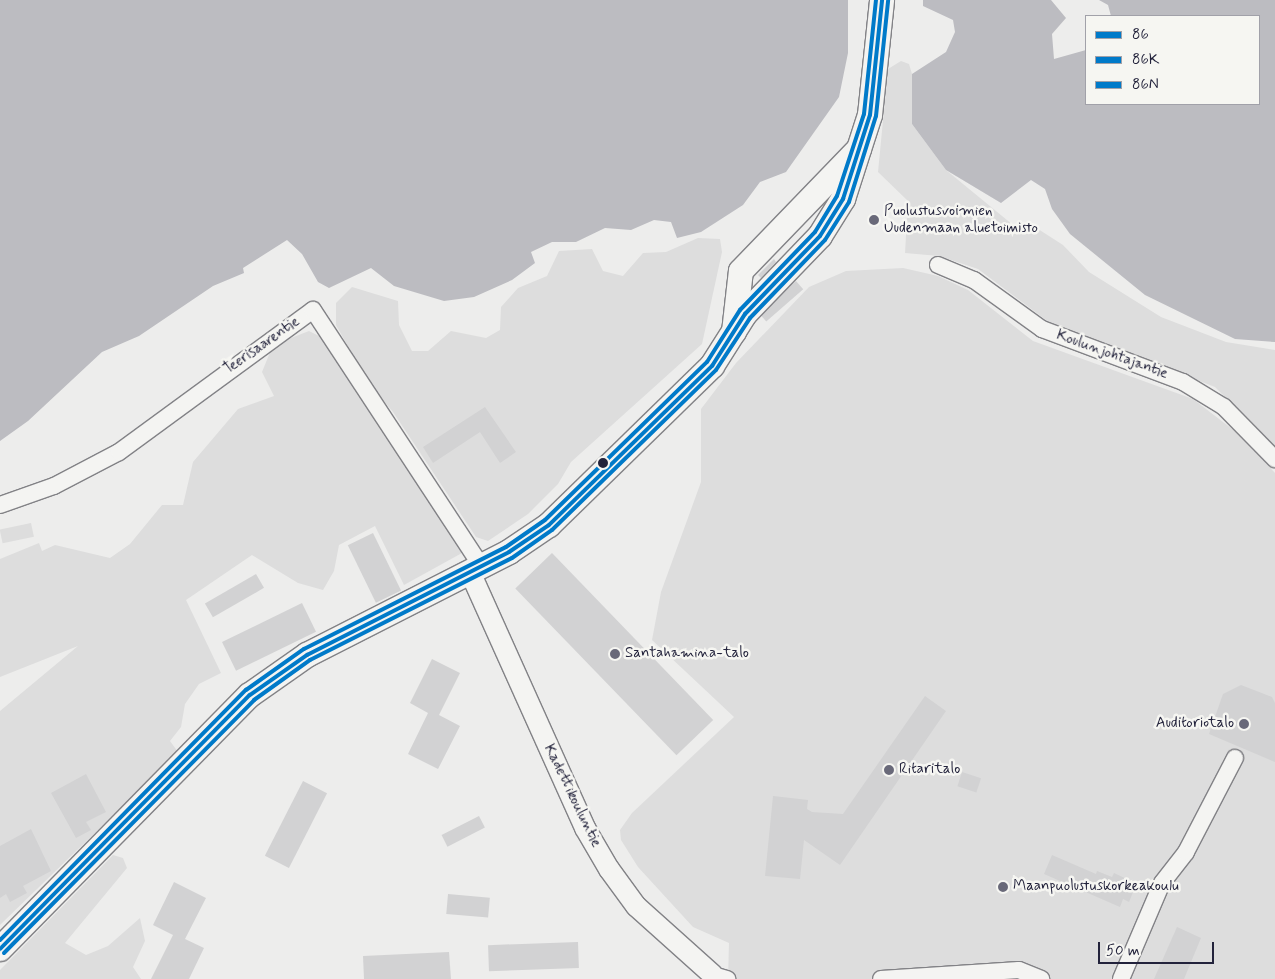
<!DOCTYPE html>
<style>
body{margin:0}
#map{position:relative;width:1275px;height:979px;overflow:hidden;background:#ededec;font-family:Mynerve,sans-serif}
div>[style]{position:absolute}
.built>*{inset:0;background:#ddd;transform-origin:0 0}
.water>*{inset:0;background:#bcbcc1}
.building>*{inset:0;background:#d2d2d3;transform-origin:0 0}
.roads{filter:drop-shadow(1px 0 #828286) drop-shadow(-1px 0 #828286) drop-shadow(0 1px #828286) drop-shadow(0 -1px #828286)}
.minor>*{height:16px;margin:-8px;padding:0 8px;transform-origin:8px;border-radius:8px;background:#f4f4f2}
.tertiary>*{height:20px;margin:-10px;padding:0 10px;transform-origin:10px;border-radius:10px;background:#f4f4f2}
.secondary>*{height:24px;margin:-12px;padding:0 12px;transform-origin:12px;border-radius:12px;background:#f4f4f2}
.bus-1>*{height:4px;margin:-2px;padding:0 2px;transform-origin:2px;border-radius:2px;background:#007ac9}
.bus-2>*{height:4px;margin:-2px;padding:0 2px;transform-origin:2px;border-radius:2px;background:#007ac9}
.bus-3>*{height:4px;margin:-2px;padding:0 2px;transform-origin:2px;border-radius:2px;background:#007ac9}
.dots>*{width:14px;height:14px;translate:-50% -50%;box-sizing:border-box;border:2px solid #f6f6f2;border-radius:50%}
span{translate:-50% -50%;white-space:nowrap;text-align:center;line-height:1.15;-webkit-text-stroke:5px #f6f6f2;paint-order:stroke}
.poi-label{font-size:15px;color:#22223b}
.left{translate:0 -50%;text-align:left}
.right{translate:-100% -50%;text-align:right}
.street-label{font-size:15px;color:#22223b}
.legend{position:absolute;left:1085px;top:15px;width:175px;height:90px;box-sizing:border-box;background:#f6f6f2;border:1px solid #a1a1a9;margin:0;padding:6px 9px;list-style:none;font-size:15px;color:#22223b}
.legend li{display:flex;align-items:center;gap:10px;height:25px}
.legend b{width:25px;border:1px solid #a1a1a9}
.scale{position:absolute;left:1098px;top:942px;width:116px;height:22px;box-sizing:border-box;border:2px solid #22223b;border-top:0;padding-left:6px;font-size:15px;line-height:18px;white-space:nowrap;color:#22223b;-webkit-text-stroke:4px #f6f6f2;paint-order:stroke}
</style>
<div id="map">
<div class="built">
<i style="clip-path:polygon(901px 61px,909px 64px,912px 74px,912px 124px,946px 170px,1013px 225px,1035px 227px,1063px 245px,1089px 272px,1161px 317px,1226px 342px,1275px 350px,1275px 447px,1215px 387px,1050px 323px,978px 269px,939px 256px,905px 253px,908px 201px,878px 172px,888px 69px)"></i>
<i style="clip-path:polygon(698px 238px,720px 239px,722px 252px,702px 344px,571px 462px,558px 484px,528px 514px,488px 541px,476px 537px,393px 412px,369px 384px,336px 325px,336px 303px,352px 287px,398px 301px,399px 325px,412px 351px,428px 351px,451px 331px,486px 338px,500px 330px,501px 307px,518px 288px,547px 276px,559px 251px,592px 249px,603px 271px,623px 276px,643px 253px,666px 252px)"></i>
<i style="clip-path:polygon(903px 268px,938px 276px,968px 290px,1033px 341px,1193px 399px,1236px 432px,1275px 473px,1275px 979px,728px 979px,729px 943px,693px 927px,638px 867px,621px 840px,620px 830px,632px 813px,734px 717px,652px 640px,661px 592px,701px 482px,701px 409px,736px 363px,809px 287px,846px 271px)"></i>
<i style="clip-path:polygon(309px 331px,323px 338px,462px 553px,404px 585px,375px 526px,339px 545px,334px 571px,323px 590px,298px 583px,252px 555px,186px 600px,221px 673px,199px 684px,185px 704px,181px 727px,170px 741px,178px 752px,0 925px,0 711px,78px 646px,0 677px,0 559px,39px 543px,42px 551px,55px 545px,110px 558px,130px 544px,162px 505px,183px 505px,193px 462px,238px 409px,274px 396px,262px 372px,273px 345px)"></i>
<i style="left:31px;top:523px;width:14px;height:32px;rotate:78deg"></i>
<i style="clip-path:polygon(113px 855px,123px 858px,127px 868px,65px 943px,86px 955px,108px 946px,140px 918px,145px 941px,133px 967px,141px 979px,0 979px,0 970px)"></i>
</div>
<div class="water">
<i style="clip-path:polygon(0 0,848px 0,848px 53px,839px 97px,786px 172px,760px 182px,743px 205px,701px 232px,677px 238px,671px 222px,654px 220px,631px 230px,605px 228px,576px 242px,552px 242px,531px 252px,535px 263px,512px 280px,474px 297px,444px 301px,394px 286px,371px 268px,329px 288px,318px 282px,302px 254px,287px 240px,243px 268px,244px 273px,213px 286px,139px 336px,102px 352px,28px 421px,0 441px)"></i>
<i style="clip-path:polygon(923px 0,1051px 0,1066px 18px,1052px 34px,1054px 59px,1086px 50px,1086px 104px,1259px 104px,1259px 16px,1111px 16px,1108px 5px,1099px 0,1275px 0,1275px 342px,1235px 339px,1145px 295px,1070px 234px,1052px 209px,1045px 189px,1031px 180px,1001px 203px,946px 170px,912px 124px,912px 74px,946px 52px,955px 32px,953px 20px,923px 6px)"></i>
</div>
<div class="building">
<i style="clip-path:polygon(774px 259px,776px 262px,761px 278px,758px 275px)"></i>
<i style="left:796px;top:281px;width:11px;height:49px;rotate:49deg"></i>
<i style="clip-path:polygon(485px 407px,516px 452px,500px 463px,480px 432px,433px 463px,423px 447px)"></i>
<i style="left:373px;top:533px;width:64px;height:28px;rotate:64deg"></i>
<i style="left:552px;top:553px;width:232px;height:51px;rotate:46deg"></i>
<i style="left:256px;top:574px;width:16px;height:59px;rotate:60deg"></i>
<i style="left:302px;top:603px;width:32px;height:89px;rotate:64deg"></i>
<i style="clip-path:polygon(432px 659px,460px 673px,439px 715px,460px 726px,438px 769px,408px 754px,428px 713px,410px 703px)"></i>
<i style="clip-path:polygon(1241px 685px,1272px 697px,1275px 703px,1275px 762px,1209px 734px,1223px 694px)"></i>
<i style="clip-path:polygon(925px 696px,946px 711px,840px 865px,804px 840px,800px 879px,765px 876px,773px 796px,808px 800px,807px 809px,812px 812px,843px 814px)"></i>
<i style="left:962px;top:772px;width:20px;height:15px;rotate:18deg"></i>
<i style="clip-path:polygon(86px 774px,106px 812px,86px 822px,91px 830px,76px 838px,51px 793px)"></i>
<i style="left:303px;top:781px;width:27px;height:84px;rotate:27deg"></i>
<i style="left:479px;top:816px;width:13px;height:42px;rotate:63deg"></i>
<i style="clip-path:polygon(31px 829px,51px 871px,23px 886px,27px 893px,10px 902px,6px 894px,0 898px,0 846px)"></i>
<i style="clip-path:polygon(1052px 855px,1096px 874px,1097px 871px,1112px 877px,1114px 873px,1131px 881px,1129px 885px,1135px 887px,1129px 902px,1123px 899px,1120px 907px,1044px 874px)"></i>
<i style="clip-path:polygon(174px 882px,206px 898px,185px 939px,204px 948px,189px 979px,151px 979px,173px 935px,153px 925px)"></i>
<i style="left:448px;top:894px;width:42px;height:20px;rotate:5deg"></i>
<i style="clip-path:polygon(1177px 927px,1201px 938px,1184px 979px,1154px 979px)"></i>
<i style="left:578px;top:942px;width:26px;height:90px;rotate:88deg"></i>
<i style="clip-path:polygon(449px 952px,451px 979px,364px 979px,363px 956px)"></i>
</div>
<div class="roads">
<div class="minor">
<i style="left:938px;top:265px;width:39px;rotate:23deg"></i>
<i style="left:974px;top:280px;width:84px;rotate:35.8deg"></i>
<i style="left:1042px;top:329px;width:151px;rotate:20.6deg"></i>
<i style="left:1183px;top:382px;width:48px;rotate:31.4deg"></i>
<i style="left:1224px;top:407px;width:73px;rotate:45.6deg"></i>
<i style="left:0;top:505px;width:57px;rotate:-19.4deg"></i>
<i style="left:54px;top:486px;width:73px;rotate:-27.6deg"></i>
<i style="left:119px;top:452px;width:240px;rotate:-36.2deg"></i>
<i style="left:313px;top:310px;width:306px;rotate:56.7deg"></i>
<i style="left:713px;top:975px;width:15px;rotate:16deg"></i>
<i style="left:881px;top:979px;width:138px;rotate:-3.7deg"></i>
<i style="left:1019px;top:970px;width:24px;rotate:22deg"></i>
<i style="left:1121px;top:979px;width:104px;rotate:-66.9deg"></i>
<i style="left:1162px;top:883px;width:39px;rotate:-52deg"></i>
<i style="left:1186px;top:852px;width:106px;rotate:-62.5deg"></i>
</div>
<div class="tertiary">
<i style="left:470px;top:572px;width:281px;rotate:65.8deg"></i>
<i style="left:585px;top:828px;width:48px;rotate:59.7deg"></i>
<i style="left:609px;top:869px;width:46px;rotate:53.9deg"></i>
<i style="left:636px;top:906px;width:103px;rotate:41.9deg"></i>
</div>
<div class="secondary">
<i style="left:734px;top:332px;width:61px;rotate:-83.5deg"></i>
<i style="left:741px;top:271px;width:170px;rotate:-46deg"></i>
<i style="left:0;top:949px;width:356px;rotate:-45.5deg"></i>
<i style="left:250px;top:695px;width:70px;rotate:-35.1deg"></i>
<i style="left:307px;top:655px;width:227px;rotate:-27deg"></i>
<i style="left:509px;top:552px;width:48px;rotate:-34deg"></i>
<i style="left:549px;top:525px;width:228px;rotate:-44.3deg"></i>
<i style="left:712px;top:366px;width:62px;rotate:-57.6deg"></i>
<i style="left:745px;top:314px;width:108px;rotate:-46.1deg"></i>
<i style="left:820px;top:236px;width:44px;rotate:-58.1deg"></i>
<i style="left:843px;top:199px;width:88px;rotate:-72.2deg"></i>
<i style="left:870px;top:115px;width:116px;rotate:-84deg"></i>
</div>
</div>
<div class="bus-1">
<i style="left:0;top:949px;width:356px;rotate:-45.5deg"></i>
<i style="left:250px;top:695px;width:70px;rotate:-35.1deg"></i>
<i style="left:307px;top:655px;width:227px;rotate:-27deg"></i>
<i style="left:509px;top:552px;width:48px;rotate:-34deg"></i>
<i style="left:549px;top:525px;width:228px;rotate:-44.3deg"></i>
<i style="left:712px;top:366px;width:62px;rotate:-57.6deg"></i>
<i style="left:745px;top:314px;width:108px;rotate:-46.1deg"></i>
<i style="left:820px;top:236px;width:44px;rotate:-58.1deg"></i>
<i style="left:843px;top:199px;width:88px;rotate:-72.2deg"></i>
<i style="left:870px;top:115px;width:116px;rotate:-84deg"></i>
</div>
<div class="bus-2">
<i style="left:4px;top:953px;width:356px;rotate:-45.3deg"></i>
<i style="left:254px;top:700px;width:69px;rotate:-35.5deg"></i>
<i style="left:310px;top:660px;width:226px;rotate:-26.8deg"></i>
<i style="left:512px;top:558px;width:49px;rotate:-35deg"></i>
<i style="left:552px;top:530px;width:229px;rotate:-44.3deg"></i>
<i style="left:716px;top:370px;width:62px;rotate:-56.8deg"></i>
<i style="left:750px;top:318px;width:108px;rotate:-46.1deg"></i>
<i style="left:825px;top:240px;width:45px;rotate:-57.7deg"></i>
<i style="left:849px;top:202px;width:90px;rotate:-72.6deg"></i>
<i style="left:876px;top:116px;width:116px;rotate:-84deg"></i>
</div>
<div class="bus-3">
<i style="left:0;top:940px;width:351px;rotate:-45.5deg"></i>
<i style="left:246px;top:690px;width:71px;rotate:-35.3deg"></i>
<i style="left:304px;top:649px;width:226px;rotate:-26.8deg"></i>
<i style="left:506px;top:547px;width:47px;rotate:-34.7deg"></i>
<i style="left:545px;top:520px;width:226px;rotate:-44.3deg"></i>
<i style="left:707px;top:362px;width:62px;rotate:-57.6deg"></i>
<i style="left:740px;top:310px;width:108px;rotate:-46.1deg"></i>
<i style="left:815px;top:232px;width:42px;rotate:-58.6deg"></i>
<i style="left:837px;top:196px;width:86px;rotate:-71.8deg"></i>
<i style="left:864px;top:114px;width:115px;rotate:-84deg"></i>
</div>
<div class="dots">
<i style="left:874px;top:220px;background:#696979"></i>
<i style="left:603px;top:463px;background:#22223b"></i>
<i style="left:615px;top:654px;background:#696979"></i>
<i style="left:1244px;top:724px;background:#696979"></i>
<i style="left:889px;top:770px;background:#696979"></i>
<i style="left:1003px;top:887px;background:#696979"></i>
</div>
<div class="poi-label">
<span class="left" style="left:884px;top:220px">Puolustusvoimien<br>Uudenmaan aluetoimisto</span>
<span class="left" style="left:625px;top:654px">Santahamina-talo</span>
<span class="right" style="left:1234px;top:724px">Auditoriotalo</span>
<span class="left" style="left:899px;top:770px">Ritaritalo</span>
<span class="left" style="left:1013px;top:887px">Maanpuolustuskorkeakoulu</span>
</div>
<div class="street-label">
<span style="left:262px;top:346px;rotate:-35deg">Teerisaarentie</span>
<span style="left:1112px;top:355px;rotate:20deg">Koulunjohtajantie</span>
<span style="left:572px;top:796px;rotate:64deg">Kadettikouluntie</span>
</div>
<ul class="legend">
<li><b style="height:6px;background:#007ac9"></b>86</li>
<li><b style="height:6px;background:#007ac9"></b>86K</li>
<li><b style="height:6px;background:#007ac9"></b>86N</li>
</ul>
<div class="scale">50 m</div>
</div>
